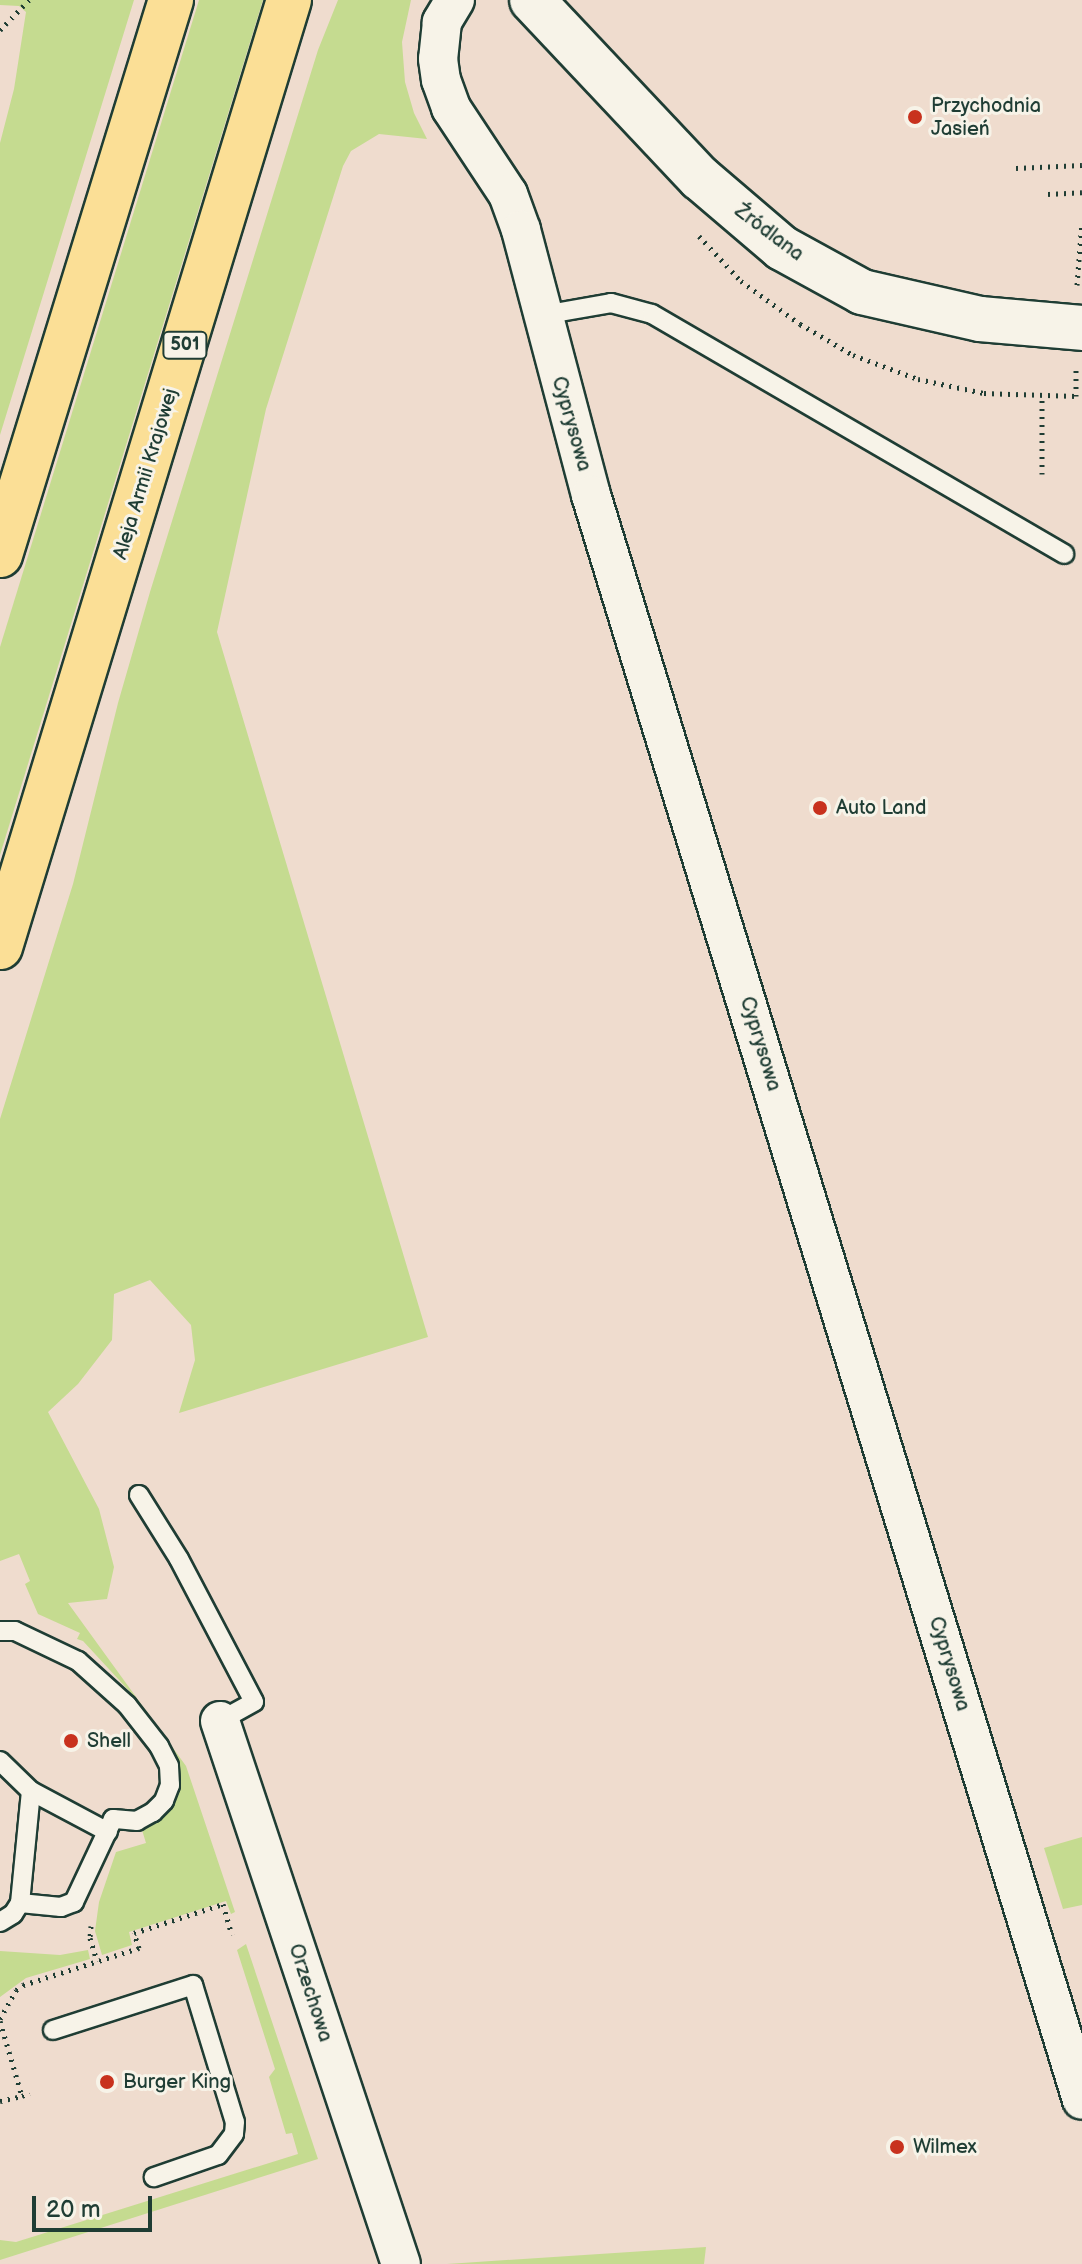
<!DOCTYPE html>
<meta charset="utf-8">
<style>
body{margin:0}
#map{position:relative;width:1082px;height:2264px;overflow:hidden;background:#efdcce;font-family:"Balsamiq Sans",sans-serif}
div>[style]{position:absolute}
.green>*{inset:0;background:#c5db90}
.path>*{height:5px;margin-top:-2.5px;transform-origin:0;background:repeating-linear-gradient(90deg,#1f3d34 0 2px,transparent 0 8px)}
.roads{filter:drop-shadow(2px 0 #1f3d34) drop-shadow(-2px 0 #1f3d34) drop-shadow(0 2px #1f3d34) drop-shadow(0 -2px #1f3d34)}
.service>*{height:18px;margin:-9px;padding:0 9px;transform-origin:9px;border-radius:9px;background:#f7f3e8}
.minor>*{height:38px;margin:-19px;padding:0 19px;transform-origin:19px;border-radius:19px;background:#f7f3e8}
.tertiary>*{height:44px;margin:-22px;padding:0 22px;transform-origin:22px;border-radius:22px;background:#f7f3e8}
.primary>*{height:44px;margin:-22px;padding:0 22px;transform-origin:22px;border-radius:22px;background:#fbdf96}
.dots>*{width:22px;height:22px;translate:-50% -50%;box-sizing:border-box;border:4px solid #f7f3e8;border-radius:50%}
span{translate:-50% -50%;white-space:nowrap;text-align:center;line-height:1.15;-webkit-text-stroke:6px #f7f3e8;paint-order:stroke}
.shield-label span{padding:2px 6px;background:#f7f3e8;border:2px solid;border-radius:6px;-webkit-text-stroke-width:0}
.shield-label{font-size:18px;color:#1f3d34;font-weight:700}
.poi-label{font-size:20px;color:#1f3d34}
.left{translate:0 -50%;text-align:left}
.street-label{font-size:20px;color:#1f3d34}
.scale{position:absolute;left:32px;top:2196px;width:120px;height:36px;box-sizing:border-box;border:4px solid #1f3d34;border-top:0;padding-left:10px;font-size:24px;line-height:28px;white-space:nowrap;color:#1f3d34;-webkit-text-stroke:6px #f7f3e8;paint-order:stroke}
</style>
<div id="map">
<div class="green">
<i style="clip-path:polygon(0 0,134px 0,0 435px,0 143px,14px 89px,26px 12px,19px 6px,0 5px)"></i>
<i style="clip-path:polygon(199px 0,263px 0,0 855px,0 647px)"></i>
<i style="clip-path:polygon(338px 0,411px 0,402px 42px,405px 82px,414px 113px,427px 139px,379px 134px,351px 151px,343px 166px,266px 409px,217px 632px,428px 1337px,179px 1413px,195px 1360px,191px 1325px,150px 1280px,114px 1294px,112px 1340px,78px 1384px,48px 1412px,99px 1509px,114px 1567px,107px 1599px,68px 1603px,186px 1766px,235px 1912px,231px 1914px,226px 1901px,129px 1932px,132px 1945px,102px 1955px,95px 1931px,99px 1902px,116px 1852px,146px 1843px,142px 1830px,161px 1818px,172px 1806px,181px 1780px,169px 1747px,132px 1694px,83px 1641px,77px 1639px,80px 1633px,38px 1614px,25px 1584px,30px 1581px,19px 1554px,0 1561px,0 1119px,73px 884px,118px 703px,150px 592px,318px 50px)"></i>
<i style="clip-path:polygon(1082px 1837px,1082px 1905px,1063px 1909px,1044px 1848px)"></i>
<i style="clip-path:polygon(246px 1944px,318px 2159px,0 2260px,0 2240px,16px 2242px,298px 2154px,292px 2133px,286px 2134px,269px 2077px,275px 2069px,237px 1950px)"></i>
<i style="clip-path:polygon(88px 1950px,90px 1959px,26px 1978px,0 1997px,0 1951px,60px 1955px)"></i>
<i style="clip-path:polygon(706px 2247px,704px 2264px,447px 2264px)"></i>
</div>
<div class="path">
<i style="left:0;top:30px;width:42px;rotate:-46deg"></i>
<i style="left:1016px;top:168px;width:66px;rotate:-2.6deg"></i>
<i style="left:1048px;top:194px;width:34px;rotate:-3deg"></i>
<i style="left:699px;top:236px;width:62px;rotate:47deg"></i>
<i style="left:741px;top:281px;width:73px;rotate:36.1deg"></i>
<i style="left:800px;top:324px;width:61px;rotate:30.3deg"></i>
<i style="left:853px;top:355px;width:69px;rotate:20.3deg"></i>
<i style="left:918px;top:379px;width:67px;rotate:12deg"></i>
<i style="left:984px;top:393px;width:92px;rotate:1.9deg"></i>
<i style="left:1076px;top:396px;width:29px;rotate:-90deg"></i>
<i style="left:1077px;top:285px;width:63px;rotate:-85.5deg"></i>
<i style="left:1042px;top:474px;width:77px;rotate:-90deg"></i>
<i style="left:91px;top:1926px;width:12px;rotate:95deg"></i>
<i style="left:90px;top:1938px;width:24px;rotate:73deg"></i>
<i style="left:0;top:2019px;width:33px;rotate:-61deg"></i>
<i style="left:16px;top:1990px;width:9px;rotate:-36deg"></i>
<i style="left:23px;top:1985px;width:122px;rotate:-17.7deg"></i>
<i style="left:139px;top:1948px;width:16px;rotate:-108deg"></i>
<i style="left:134px;top:1933px;width:94px;rotate:-18deg"></i>
<i style="left:223px;top:1904px;width:32px;rotate:74deg"></i>
<i style="left:0;top:2021px;width:78px;rotate:73.7deg"></i>
<i style="left:22px;top:2096px;width:8px;rotate:-23deg"></i>
<i style="left:0;top:2101px;width:23px;rotate:-13deg"></i>
</div>
<div class="roads">
<div class="service">
<i style="left:543px;top:315px;width:69px;rotate:-10deg"></i>
<i style="left:611px;top:303px;width:42px;rotate:15deg"></i>
<i style="left:652px;top:314px;width:477px;rotate:30.2deg"></i>
<i style="left:139px;top:1495px;width:75px;rotate:58deg"></i>
<i style="left:179px;top:1559px;width:161px;rotate:62.3deg"></i>
<i style="left:254px;top:1702px;width:39px;rotate:151deg"></i>
<i style="left:0;top:1631px;width:15px"></i>
<i style="left:15px;top:1631px;width:70px;rotate:25.5deg"></i>
<i style="left:78px;top:1661px;width:66px;rotate:41.9deg"></i>
<i style="left:127px;top:1705px;width:52px;rotate:52deg"></i>
<i style="left:159px;top:1746px;width:22px;rotate:63deg"></i>
<i style="left:169px;top:1766px;width:19px;rotate:87deg"></i>
<i style="left:170px;top:1785px;width:17px;rotate:111deg"></i>
<i style="left:164px;top:1801px;width:16px;rotate:135deg"></i>
<i style="left:153px;top:1812px;width:18px;rotate:151deg"></i>
<i style="left:137px;top:1821px;width:24px;rotate:-175deg"></i>
<i style="left:113px;top:1819px;width:92px;rotate:115.2deg"></i>
<i style="left:74px;top:1902px;width:14px;rotate:159deg"></i>
<i style="left:61px;top:1907px;width:41px;rotate:-174.4deg"></i>
<i style="left:0;top:1761px;width:43px;rotate:44.1deg"></i>
<i style="left:31px;top:1791px;width:113px;rotate:95.6deg"></i>
<i style="left:20px;top:1903px;width:13px;rotate:122deg"></i>
<i style="left:13px;top:1914px;width:15px;rotate:148deg"></i>
<i style="left:31px;top:1791px;width:87px;rotate:28deg"></i>
<i style="left:53px;top:2030px;width:147px;rotate:-17.8deg"></i>
<i style="left:193px;top:1985px;width:143px;rotate:73deg"></i>
<i style="left:235px;top:2122px;width:12px;rotate:95deg"></i>
<i style="left:234px;top:2134px;width:26px;rotate:127deg"></i>
<i style="left:218px;top:2155px;width:68px;rotate:161deg"></i>
</div>
<div class="minor">
<i style="left:455px;top:0;width:26px;rotate:121deg"></i>
<i style="left:442px;top:22px;width:37px;rotate:96deg"></i>
<i style="left:438px;top:59px;width:21px;rotate:82deg"></i>
<i style="left:441px;top:80px;width:30px;rotate:70deg"></i>
<i style="left:451px;top:108px;width:103px;rotate:56.5deg"></i>
<i style="left:508px;top:194px;width:38px;rotate:70deg"></i>
<i style="left:521px;top:230px;width:274px;rotate:75.2deg"></i>
<i style="left:591px;top:495px;width:1678px;rotate:72.99deg"></i>
<i style="left:220px;top:1721px;width:572px;rotate:71.57deg"></i>
</div>
<div class="tertiary">
<i style="left:532px;top:0;width:245px;rotate:46.7deg"></i>
<i style="left:700px;top:178px;width:108px;rotate:40.5deg"></i>
<i style="left:782px;top:248px;width:91px;rotate:28.8deg"></i>
<i style="left:862px;top:292px;width:121px;rotate:12.9deg"></i>
<i style="left:980px;top:319px;width:102px;rotate:5deg"></i>
</div>
<div class="primary">
<i style="left:0;top:555px;width:581px;rotate:-72.88deg"></i>
<i style="left:0;top:947px;width:990px;rotate:-73.03deg"></i>
</div>
</div>
<div class="dots">
<i style="left:915px;top:117px;background:#c8321e"></i>
<i style="left:820px;top:808px;background:#c8321e"></i>
<i style="left:71px;top:1741px;background:#c8321e"></i>
<i style="left:107px;top:2082px;background:#c8321e"></i>
<i style="left:897px;top:2147px;background:#c8321e"></i>
</div>
<div class="shield-label">
<span style="left:185px;top:345px">501</span>
</div>
<div class="poi-label">
<span class="left" style="left:931px;top:118px">Przychodnia<br>Jasień</span>
<span class="left" style="left:836px;top:808px">Auto Land</span>
<span class="left" style="left:87px;top:1741px">Shell</span>
<span class="left" style="left:123px;top:2082px">Burger King</span>
<span class="left" style="left:913px;top:2147px">Wilmex</span>
</div>
<div class="street-label">
<span style="left:769px;top:233px;rotate:37deg">Źródlana</span>
<span style="left:571px;top:424px;rotate:74deg">Cyprysowa</span>
<span style="left:146px;top:474px;rotate:-73deg">Aleja Armii Krajowej</span>
<span style="left:760px;top:1044px;rotate:73deg">Cyprysowa</span>
<span style="left:949px;top:1664px;rotate:73deg">Cyprysowa</span>
<span style="left:310px;top:1993px;rotate:72deg">Orzechowa</span>
</div>
<div class="scale">20 m</div>
</div>
